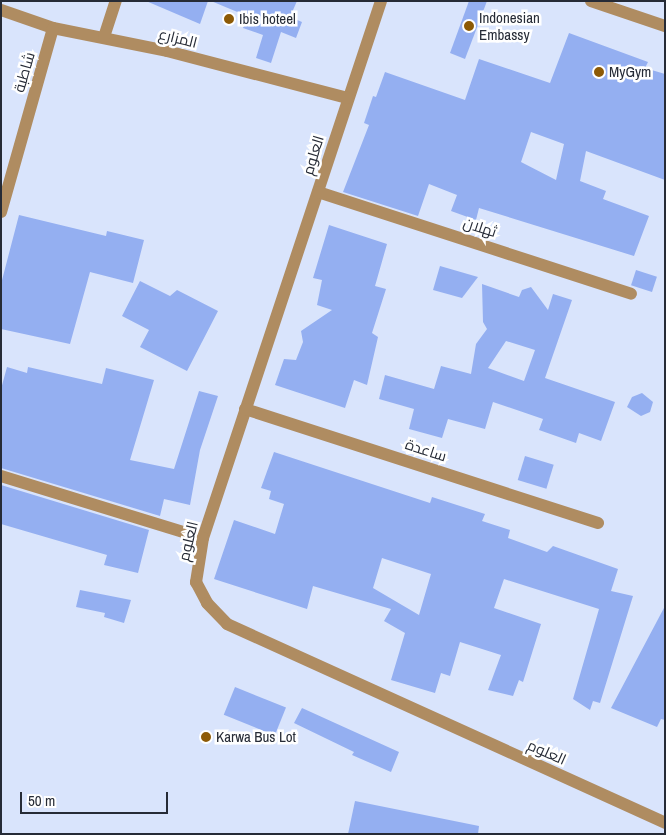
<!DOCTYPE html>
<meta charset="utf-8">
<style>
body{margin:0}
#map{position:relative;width:666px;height:835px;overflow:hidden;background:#d9e4fc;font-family:"Archivo Narrow",Cairo,sans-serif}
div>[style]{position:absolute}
.building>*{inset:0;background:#94aff1;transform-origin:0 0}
.minor>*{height:12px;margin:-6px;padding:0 6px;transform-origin:6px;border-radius:6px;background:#af8c61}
.dots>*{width:14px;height:14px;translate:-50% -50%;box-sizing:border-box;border:2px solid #fff;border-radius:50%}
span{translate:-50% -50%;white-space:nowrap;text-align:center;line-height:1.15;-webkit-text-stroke:5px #fff;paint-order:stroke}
.poi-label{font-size:15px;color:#262b36}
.left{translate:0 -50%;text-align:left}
.street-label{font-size:15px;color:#262b36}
.frame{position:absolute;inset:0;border:2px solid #262b36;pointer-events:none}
.scale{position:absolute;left:20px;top:792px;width:148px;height:22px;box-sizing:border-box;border:2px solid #262b36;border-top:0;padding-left:6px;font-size:15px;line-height:18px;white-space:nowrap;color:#262b36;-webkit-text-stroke:4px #fff;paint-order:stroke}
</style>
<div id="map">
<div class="building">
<i style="clip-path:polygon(146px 1px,208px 1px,200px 24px)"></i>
<i style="clip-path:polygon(211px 1px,297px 1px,290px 17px,302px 22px,296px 38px,281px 32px,271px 63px,256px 58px,263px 35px,243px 28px,247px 16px)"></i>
<i style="clip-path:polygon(469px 1px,487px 1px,465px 59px,450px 53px)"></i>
<i style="clip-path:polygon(evenodd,569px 33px,648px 62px,645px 68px,665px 74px,665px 180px,586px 151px,580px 181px,606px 191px,603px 199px,649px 216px,634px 256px,479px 208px,476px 220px,451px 211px,457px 195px,429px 184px,418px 216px,343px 192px,369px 125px,364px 123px,373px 96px,376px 97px,385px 72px,465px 100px,479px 59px,550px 83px,569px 33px,531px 132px,564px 144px,556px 180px,521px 162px,531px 132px)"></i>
<i style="clip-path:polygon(19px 215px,106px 236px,107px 231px,144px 240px,133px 283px,90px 272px,70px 344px,1px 329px,1px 284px)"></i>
<i style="clip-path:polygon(329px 225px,387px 244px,375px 286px,386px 289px,372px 333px,378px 337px,367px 385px,354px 380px,345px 408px,275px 385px,284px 359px,296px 360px,303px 342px,301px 331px,332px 310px,317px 305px,322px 280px,313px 278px)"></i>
<i style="clip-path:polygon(440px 266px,478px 277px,462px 298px,433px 290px)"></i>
<i style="left:636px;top:270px;width:22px;height:16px;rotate:18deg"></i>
<i style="clip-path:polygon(140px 281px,170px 296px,177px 290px,218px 311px,187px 371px,140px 347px,149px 330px,122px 316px)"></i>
<i style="clip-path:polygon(evenodd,482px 284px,519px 297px,522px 290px,531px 287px,548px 310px,553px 294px,572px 300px,545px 378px,615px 402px,601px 441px,579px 433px,576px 443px,539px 430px,543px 419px,493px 402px,485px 429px,448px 419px,442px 438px,409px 429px,414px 409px,379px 399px,385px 375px,434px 389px,441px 366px,471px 374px,476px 344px,487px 329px,483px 322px,482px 284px,506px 341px,535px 350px,524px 381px,488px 368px,506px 341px)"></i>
<i style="clip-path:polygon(7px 367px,27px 373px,28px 367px,102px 384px,106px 368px,154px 380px,130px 460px,174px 469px,199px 391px,218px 396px,200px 450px,190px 505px,164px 499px,160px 516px,1px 468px,1px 389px)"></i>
<i style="clip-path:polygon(642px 393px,653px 402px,650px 412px,641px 416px,627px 407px,632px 397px)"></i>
<i style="clip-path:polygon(evenodd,274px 452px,430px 503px,432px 497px,485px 514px,482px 521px,510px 530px,508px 538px,547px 552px,553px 546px,618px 569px,611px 591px,633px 596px,600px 703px,593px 701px,590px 710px,573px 699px,599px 609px,504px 579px,494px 608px,541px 624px,523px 682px,519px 680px,513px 696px,488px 690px,501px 655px,460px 642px,450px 676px,441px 673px,435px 693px,391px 680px,405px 633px,384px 621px,391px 609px,313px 586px,307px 609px,214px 579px,234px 520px,275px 534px,284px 504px,269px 499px,271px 491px,261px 488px,274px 452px,382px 558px,431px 574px,419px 615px,373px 588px,382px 558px)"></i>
<i style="left:525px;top:456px;width:30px;height:25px;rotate:17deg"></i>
<i style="clip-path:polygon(1px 485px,149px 530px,138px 573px,104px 565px,107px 555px,1px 524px)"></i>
<i style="clip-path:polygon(80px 590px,131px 600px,124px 623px,104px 617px,105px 613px,76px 607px)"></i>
<i style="clip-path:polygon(665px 606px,665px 720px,661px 719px,657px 727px,611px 708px)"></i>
<i style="left:235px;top:687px;width:55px;height:30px;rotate:22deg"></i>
<i style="clip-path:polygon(302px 708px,399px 752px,391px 772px,352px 755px,354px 752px,294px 723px)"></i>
<i style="clip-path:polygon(355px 801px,479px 826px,478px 834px,348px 834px)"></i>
</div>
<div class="minor">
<i style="left:381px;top:1px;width:566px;rotate:108.34deg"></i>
<i style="left:203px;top:538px;width:45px;rotate:99deg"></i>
<i style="left:196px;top:582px;width:24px;rotate:62deg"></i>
<i style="left:207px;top:603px;width:29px;rotate:46deg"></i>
<i style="left:227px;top:624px;width:481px;rotate:24.4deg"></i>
<i style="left:591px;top:1px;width:78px;rotate:18.7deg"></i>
<i style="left:1px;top:10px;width:55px;rotate:19.1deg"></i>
<i style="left:53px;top:28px;width:116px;rotate:11.4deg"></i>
<i style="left:167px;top:51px;width:186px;rotate:14.6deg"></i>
<i style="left:104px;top:37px;width:38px;rotate:-72deg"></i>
<i style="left:318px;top:192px;width:329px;rotate:18deg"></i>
<i style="left:1px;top:212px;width:191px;rotate:-74.2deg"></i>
<i style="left:245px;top:409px;width:371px;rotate:17.9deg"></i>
<i style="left:1px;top:476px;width:211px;rotate:17.1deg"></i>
</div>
<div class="dots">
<i style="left:229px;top:19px;background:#8d5a06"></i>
<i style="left:469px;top:26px;background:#8d5a06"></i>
<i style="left:599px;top:72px;background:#8d5a06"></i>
<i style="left:206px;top:737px;background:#8d5a06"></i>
</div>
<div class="poi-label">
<span class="left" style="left:479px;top:26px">Indonesian<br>Embassy</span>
<span class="left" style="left:239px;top:19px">Ibis hoteel</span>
<span class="left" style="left:609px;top:72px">MyGym</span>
<span class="left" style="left:216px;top:737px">Karwa Bus Lot</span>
</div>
<div class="street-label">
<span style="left:178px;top:38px;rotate:14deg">المزارع</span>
<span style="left:24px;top:72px;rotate:-74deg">شاطبة</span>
<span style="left:313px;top:155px;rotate:-73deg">العلوم</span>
<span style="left:480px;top:227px;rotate:18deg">ثهلان</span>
<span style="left:426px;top:450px;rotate:18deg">ساعدة</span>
<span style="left:188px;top:541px;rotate:-76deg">العلوم</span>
<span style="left:547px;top:752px;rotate:24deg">العلوم</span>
</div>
<div class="frame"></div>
<div class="scale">50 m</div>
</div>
